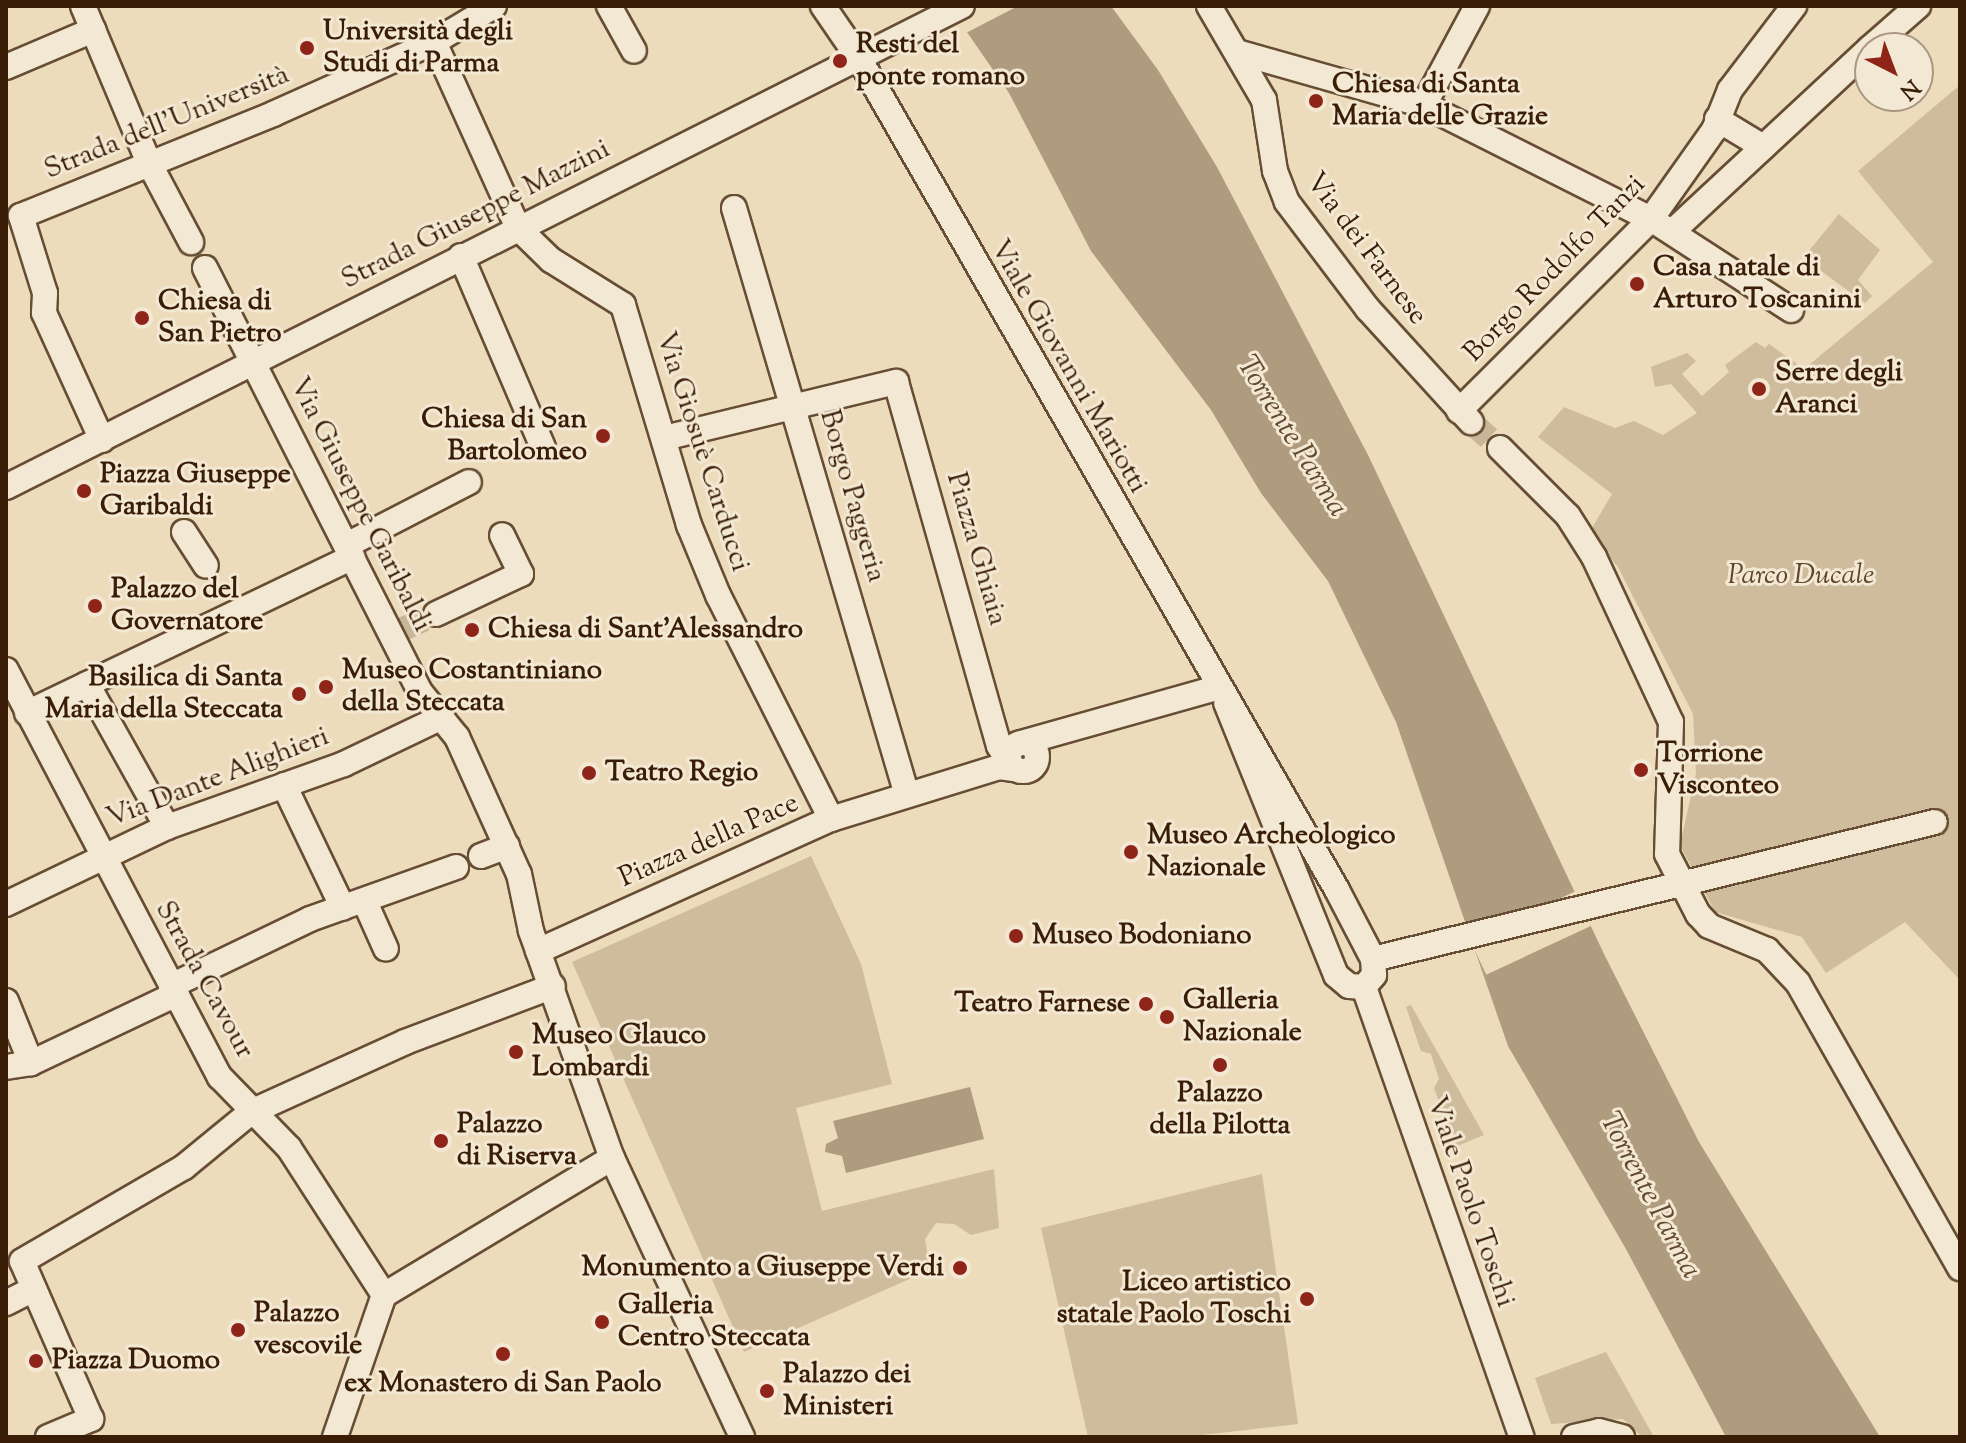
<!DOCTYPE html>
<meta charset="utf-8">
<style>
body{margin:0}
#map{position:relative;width:1966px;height:1443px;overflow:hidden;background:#ecdcbb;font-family:"Sorts Mill Goudy",serif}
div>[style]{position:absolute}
.green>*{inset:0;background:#cebc9c}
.water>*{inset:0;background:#af9b7d}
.pier>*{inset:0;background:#ecdcbb;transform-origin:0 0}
.minor-tunnel>*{height:24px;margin-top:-12px;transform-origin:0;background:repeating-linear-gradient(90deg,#c8b697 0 24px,transparent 0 36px)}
.roads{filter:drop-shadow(2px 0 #664d33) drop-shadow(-2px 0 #664d33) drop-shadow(0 2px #664d33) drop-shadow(0 -2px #664d33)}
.minor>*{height:24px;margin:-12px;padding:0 12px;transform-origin:12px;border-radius:12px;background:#f3e8d3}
.minor>.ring{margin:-12px;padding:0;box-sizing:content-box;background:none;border:24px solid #f3e8d3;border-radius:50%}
.dots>*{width:22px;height:22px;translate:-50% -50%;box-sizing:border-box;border:4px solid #f3e8d3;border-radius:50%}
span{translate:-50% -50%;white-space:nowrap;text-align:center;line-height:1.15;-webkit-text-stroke:6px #f3e8d3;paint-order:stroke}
.poi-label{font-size:28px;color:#3a1d06;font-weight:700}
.left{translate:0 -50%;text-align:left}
.right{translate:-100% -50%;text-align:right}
.street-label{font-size:28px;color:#3a1d06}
.park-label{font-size:28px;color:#5f452c;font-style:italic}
.water-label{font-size:30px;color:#634930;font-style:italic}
.frame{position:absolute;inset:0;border:8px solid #3a1d06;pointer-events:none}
.north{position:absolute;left:1854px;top:32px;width:80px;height:80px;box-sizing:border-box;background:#f3e8d3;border:2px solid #a99781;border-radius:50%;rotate:138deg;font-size:22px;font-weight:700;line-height:32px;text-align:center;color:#3a1d06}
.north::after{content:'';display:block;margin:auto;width:28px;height:36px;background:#8f2418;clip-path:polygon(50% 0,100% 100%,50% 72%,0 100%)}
</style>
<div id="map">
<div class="green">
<i style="clip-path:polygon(1960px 85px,1960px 980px,1905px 922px,1826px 973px,1802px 937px,1715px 912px,1680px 845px,1696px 773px,1693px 714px,1618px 567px,1589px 533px,1612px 494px,1538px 437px,1564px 407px,1615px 428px,1634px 421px,1663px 435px,1697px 413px,1671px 384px,1655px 387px,1651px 367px,1687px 353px,1696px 361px,1682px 374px,1702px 396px,1729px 372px,1725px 365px,1756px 342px,1765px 348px,1769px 344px,1804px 369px,1933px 262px,1858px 171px)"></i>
<i style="clip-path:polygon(1839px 214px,1880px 250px,1858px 280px,1872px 296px,1865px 303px,1803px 258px)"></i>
<i style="clip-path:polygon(811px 856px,861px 964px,892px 1084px,796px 1108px,822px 1211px,994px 1169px,999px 1228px,971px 1235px,954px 1224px,936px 1223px,925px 1239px,930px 1270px,744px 1352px,572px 962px)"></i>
<i style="clip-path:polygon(1411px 1005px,1484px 1135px,1455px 1147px,1434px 1088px,1439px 1079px,1431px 1054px,1421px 1051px,1406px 1007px)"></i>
<i style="clip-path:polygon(1262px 1174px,1298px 1424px,1185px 1437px,1088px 1437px,1041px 1228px)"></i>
<i style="clip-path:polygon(1606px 1352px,1654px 1437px,1642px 1437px,1623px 1419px,1551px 1424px,1535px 1378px)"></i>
</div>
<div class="water">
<i style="clip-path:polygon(949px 6px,1111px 6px,1158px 70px,1217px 167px,1369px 457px,1604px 954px,1699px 1142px,1880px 1437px,1726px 1437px,1626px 1249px,1508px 1046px,1396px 722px,1328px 581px,1261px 493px,1211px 410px,1091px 251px,1009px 93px)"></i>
<i style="clip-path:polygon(970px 1087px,984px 1139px,846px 1173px,842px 1156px,825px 1152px,826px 1144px,838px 1138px,833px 1121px)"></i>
</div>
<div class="pier">
<i style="clip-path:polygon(945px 6px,1018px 6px,964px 34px)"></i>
<i style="left:1578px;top:890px;width:38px;height:119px;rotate:65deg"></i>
</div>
<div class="minor-tunnel">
<i style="left:1471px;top:422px;width:39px;rotate:42deg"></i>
<i style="left:403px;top:629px;width:36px;rotate:-24deg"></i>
</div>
<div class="roads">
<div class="minor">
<i style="left:83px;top:6px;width:168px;rotate:67.2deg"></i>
<i style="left:148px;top:161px;width:92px;rotate:62deg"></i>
<i style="left:609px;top:6px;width:51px;rotate:60.9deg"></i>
<i style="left:823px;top:6px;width:65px;rotate:55.6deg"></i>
<i style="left:860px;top:60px;width:957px;rotate:60.11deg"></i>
<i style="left:1337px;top:890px;width:78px;rotate:62.4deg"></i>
<i style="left:1373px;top:959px;width:16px;rotate:86deg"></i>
<i style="left:1374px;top:975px;width:16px;rotate:130deg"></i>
<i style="left:1364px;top:987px;width:15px;rotate:-176deg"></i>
<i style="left:1349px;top:986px;width:17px;rotate:-140deg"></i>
<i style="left:1336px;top:975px;width:293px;rotate:-112deg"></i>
<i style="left:1209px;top:6px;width:109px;rotate:59.7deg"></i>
<i style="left:1264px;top:100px;width:72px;rotate:81.2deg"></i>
<i style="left:1275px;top:171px;width:33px;rotate:69deg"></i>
<i style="left:1287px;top:202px;width:134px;rotate:52.9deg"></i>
<i style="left:1368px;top:309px;width:153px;rotate:47.7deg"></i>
<i style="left:434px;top:42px;width:204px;rotate:65.7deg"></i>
<i style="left:518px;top:228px;width:46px;rotate:44.1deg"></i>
<i style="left:551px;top:260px;width:85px;rotate:32deg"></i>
<i style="left:623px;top:305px;width:230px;rotate:73.3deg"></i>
<i style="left:689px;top:525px;width:76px;rotate:67.5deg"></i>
<i style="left:718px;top:595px;width:251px;rotate:63.2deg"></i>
<i style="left:1870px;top:48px;width:64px;rotate:-41.2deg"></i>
<i style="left:1237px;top:52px;width:194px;rotate:15.8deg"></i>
<i style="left:1424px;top:105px;width:254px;rotate:26.7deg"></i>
<i style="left:1651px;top:219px;width:167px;rotate:33deg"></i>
<i style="left:6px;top:67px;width:95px;rotate:-23deg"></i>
<i style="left:1424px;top:105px;width:112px;rotate:-61.8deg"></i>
<i style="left:1717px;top:119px;width:54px;rotate:31.3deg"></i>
<i style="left:734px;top:208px;width:612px;rotate:73.58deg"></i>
<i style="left:1672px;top:232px;width:270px;rotate:-42.9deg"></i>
<i style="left:461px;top:256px;width:208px;rotate:66.8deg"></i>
<i style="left:205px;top:268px;width:477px;rotate:63.1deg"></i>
<i style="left:421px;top:693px;width:57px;rotate:50.7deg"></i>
<i style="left:457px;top:737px;width:150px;rotate:65.7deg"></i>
<i style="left:519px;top:874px;width:58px;rotate:78.1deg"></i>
<i style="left:531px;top:931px;width:241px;rotate:70.4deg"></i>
<i style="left:612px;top:1158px;width:308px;rotate:65deg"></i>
<i style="left:1459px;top:411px;width:272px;rotate:-45deg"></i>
<i style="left:1651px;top:219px;width:109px;rotate:-54.7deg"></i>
<i style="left:1714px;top:130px;width:43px;rotate:-68.2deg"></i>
<i style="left:1730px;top:90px;width:106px;rotate:-52.7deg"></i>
<i style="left:664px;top:438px;width:239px;rotate:-13.6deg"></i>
<i style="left:896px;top:382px;width:378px;rotate:74.2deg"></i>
<i style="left:999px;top:746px;width:19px;rotate:58deg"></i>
<i style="left:102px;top:440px;width:140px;rotate:-114.5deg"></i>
<i style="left:44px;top:313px;width:20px;rotate:-87deg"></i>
<i style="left:45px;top:293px;width:81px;rotate:-107.3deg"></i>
<i style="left:21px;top:216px;width:272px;rotate:-22deg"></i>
<i style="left:273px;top:114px;width:176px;rotate:-24.1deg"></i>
<i style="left:434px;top:42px;width:70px;rotate:-31deg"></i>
<i style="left:1500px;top:448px;width:96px;rotate:45deg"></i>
<i style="left:1568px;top:516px;width:49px;rotate:57.6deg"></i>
<i style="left:1594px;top:557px;width:182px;rotate:65deg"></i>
<i style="left:1671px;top:722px;width:132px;rotate:91.7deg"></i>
<i style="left:1667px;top:854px;width:68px;rotate:62.7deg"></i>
<i style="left:1698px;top:914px;width:16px;rotate:47deg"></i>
<i style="left:1709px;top:926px;width:63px;rotate:22.5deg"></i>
<i style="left:1767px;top:950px;width:45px;rotate:46.8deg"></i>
<i style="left:1798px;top:983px;width:328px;rotate:60.4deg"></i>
<i style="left:6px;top:487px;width:1070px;rotate:-26.71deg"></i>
<i style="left:184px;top:532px;width:40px;rotate:57.1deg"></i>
<i style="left:347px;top:545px;width:137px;rotate:-27.3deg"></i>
<i style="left:436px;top:614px;width:94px;rotate:-25.2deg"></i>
<i style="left:521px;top:574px;width:43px;rotate:-116deg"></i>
<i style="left:6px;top:670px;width:460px;rotate:62.3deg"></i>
<i style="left:220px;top:1077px;width:99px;rotate:45.8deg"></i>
<i style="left:289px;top:1148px;width:175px;rotate:57.1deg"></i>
<i style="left:87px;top:684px;width:164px;rotate:60.8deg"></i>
<i style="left:27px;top:713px;width:361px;rotate:-25.6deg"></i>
<i class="ring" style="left:1009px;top:743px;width:4px;height:4px"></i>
<i style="left:1021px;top:743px;width:204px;rotate:-15.7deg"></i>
<i style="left:284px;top:785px;width:136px;rotate:64.4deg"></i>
<i style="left:481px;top:856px;width:28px;rotate:-21deg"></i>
<i style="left:365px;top:902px;width:51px;rotate:65.9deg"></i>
<i style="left:6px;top:904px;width:178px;rotate:-25.6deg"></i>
<i style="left:167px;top:827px;width:188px;rotate:-19.6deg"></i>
<i style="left:344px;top:764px;width:109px;rotate:-25.6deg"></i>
<i style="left:538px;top:951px;width:321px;rotate:-24.3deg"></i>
<i style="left:831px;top:819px;width:176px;rotate:-17.2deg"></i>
<i style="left:999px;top:767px;width:15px;rotate:8deg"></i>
<i style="left:1373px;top:959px;width:578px;rotate:-13.7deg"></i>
<i style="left:171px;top:986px;width:154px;rotate:-25.7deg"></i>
<i style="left:310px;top:919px;width:155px;rotate:-19.6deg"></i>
<i style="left:1364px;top:987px;width:477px;rotate:70.7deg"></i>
<i style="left:6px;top:1001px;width:67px;rotate:68deg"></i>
<i style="left:6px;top:1067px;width:25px;rotate:-9deg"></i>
<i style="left:31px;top:1063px;width:161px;rotate:-25.4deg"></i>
<i style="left:384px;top:1295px;width:266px;rotate:-31deg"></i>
<i style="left:6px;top:1303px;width:31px;rotate:-27deg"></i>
<i style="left:48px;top:1437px;width:47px;rotate:-22.7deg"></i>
<i style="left:91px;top:1419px;width:172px;rotate:-113.6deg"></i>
<i style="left:22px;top:1261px;width:187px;rotate:-30.1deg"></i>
<i style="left:184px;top:1167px;width:87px;rotate:-39.4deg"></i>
<i style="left:251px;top:1112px;width:169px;rotate:-24.4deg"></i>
<i style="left:405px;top:1042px;width:158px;rotate:-20.7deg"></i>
<i style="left:335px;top:1437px;width:150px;rotate:-71deg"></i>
<i style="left:1574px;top:1437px;width:26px;rotate:-13deg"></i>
<i style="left:1599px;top:1431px;width:24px;rotate:15deg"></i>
</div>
</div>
<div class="dots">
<i style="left:307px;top:48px;background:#8f2418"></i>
<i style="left:840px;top:61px;background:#8f2418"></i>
<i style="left:1316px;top:101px;background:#8f2418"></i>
<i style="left:1637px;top:284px;background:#8f2418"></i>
<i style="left:142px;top:318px;background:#8f2418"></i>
<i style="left:1759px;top:389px;background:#8f2418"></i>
<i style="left:603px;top:436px;background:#8f2418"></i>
<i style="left:84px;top:491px;background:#8f2418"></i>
<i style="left:95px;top:606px;background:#8f2418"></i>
<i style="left:472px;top:630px;background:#8f2418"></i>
<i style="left:326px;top:687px;background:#8f2418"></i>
<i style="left:299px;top:694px;background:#8f2418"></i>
<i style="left:1641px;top:770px;background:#8f2418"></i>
<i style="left:589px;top:773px;background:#8f2418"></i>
<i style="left:1131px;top:852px;background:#8f2418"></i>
<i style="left:1016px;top:936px;background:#8f2418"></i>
<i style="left:1146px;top:1004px;background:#8f2418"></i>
<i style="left:1167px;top:1017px;background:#8f2418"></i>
<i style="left:516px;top:1052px;background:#8f2418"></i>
<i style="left:1220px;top:1065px;background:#8f2418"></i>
<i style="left:441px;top:1141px;background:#8f2418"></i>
<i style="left:960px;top:1268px;background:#8f2418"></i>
<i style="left:1307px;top:1299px;background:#8f2418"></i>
<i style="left:602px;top:1322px;background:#8f2418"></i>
<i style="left:238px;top:1330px;background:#8f2418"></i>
<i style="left:503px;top:1354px;background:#8f2418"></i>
<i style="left:36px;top:1361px;background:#8f2418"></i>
<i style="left:767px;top:1391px;background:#8f2418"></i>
</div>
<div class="poi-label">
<span class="left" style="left:323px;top:48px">Università degli<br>Studi di Parma</span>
<span class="left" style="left:856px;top:61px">Resti del<br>ponte romano</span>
<span class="left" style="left:1332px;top:101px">Chiesa di Santa<br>Maria delle Grazie</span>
<span class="left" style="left:1653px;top:284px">Casa natale di<br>Arturo Toscanini</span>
<span class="left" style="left:158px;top:318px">Chiesa di<br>San Pietro</span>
<span class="left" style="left:1775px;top:389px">Serre degli<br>Aranci</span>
<span class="right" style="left:587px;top:436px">Chiesa di San<br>Bartolomeo</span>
<span class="left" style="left:100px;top:491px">Piazza Giuseppe<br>Garibaldi</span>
<span class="left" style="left:111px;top:606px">Palazzo del<br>Governatore</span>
<span class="left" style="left:488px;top:630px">Chiesa di Sant'Alessandro</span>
<span class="left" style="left:342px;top:687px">Museo Costantiniano<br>della Steccata</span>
<span class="right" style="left:283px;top:694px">Basilica di Santa<br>Maria della Steccata</span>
<span class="left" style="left:1657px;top:770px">Torrione<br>Visconteo</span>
<span class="left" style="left:605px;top:773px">Teatro Regio</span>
<span class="left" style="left:1147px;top:852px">Museo Archeologico<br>Nazionale</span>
<span class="left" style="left:1032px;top:936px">Museo Bodoniano</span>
<span class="left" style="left:1183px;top:1017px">Galleria<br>Nazionale</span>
<span class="right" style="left:1130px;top:1004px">Teatro Farnese</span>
<span class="left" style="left:532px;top:1052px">Museo Glauco<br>Lombardi</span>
<span style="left:1220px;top:1110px">Palazzo<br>della Pilotta</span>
<span class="left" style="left:457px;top:1141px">Palazzo<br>di Riserva</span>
<span class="right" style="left:944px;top:1268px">Monumento a Giuseppe Verdi</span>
<span class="right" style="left:1291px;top:1299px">Liceo artistico<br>statale Paolo Toschi</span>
<span class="left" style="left:618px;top:1322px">Galleria<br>Centro Steccata</span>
<span class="left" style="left:254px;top:1330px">Palazzo<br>vescovile</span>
<span class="left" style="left:52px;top:1361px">Piazza Duomo</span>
<span class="left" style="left:783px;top:1391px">Palazzo dei<br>Ministeri</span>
<span style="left:503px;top:1384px">ex Monastero di San Paolo</span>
</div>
<div class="street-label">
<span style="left:167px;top:123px;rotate:-22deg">Strada dell'Università</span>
<span style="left:476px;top:215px;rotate:-27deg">Strada Giuseppe Mazzini</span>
<span style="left:1366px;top:249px;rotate:53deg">Via dei Farnese</span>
<span style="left:1555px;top:269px;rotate:-46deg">Borgo Rodolfo Tanzi</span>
<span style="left:1068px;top:367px;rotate:60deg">Viale Giovanni Mariotti</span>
<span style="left:702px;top:452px;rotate:72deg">Via Giosuè Carducci</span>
<span style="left:852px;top:496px;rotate:74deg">Borgo Paggeria</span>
<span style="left:360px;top:505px;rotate:63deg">Via Giuseppe Garibaldi</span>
<span style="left:976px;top:549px;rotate:74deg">Piazza Ghiaia</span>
<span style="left:218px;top:778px;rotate:-21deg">Via Dante Alighieri</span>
<span style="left:709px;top:841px;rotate:-24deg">Piazza della Pace</span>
<span style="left:204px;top:980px;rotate:61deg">Strada Cavour</span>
<span style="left:1470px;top:1202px;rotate:71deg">Viale Paolo Toschi</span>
</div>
<div class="park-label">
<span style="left:1801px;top:576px">Parco Ducale</span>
</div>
<div class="water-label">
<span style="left:1291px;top:437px;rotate:58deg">Torrente Parma</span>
<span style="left:1649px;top:1196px;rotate:62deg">Torrente Parma</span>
</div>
<div class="frame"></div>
<div class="north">N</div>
</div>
